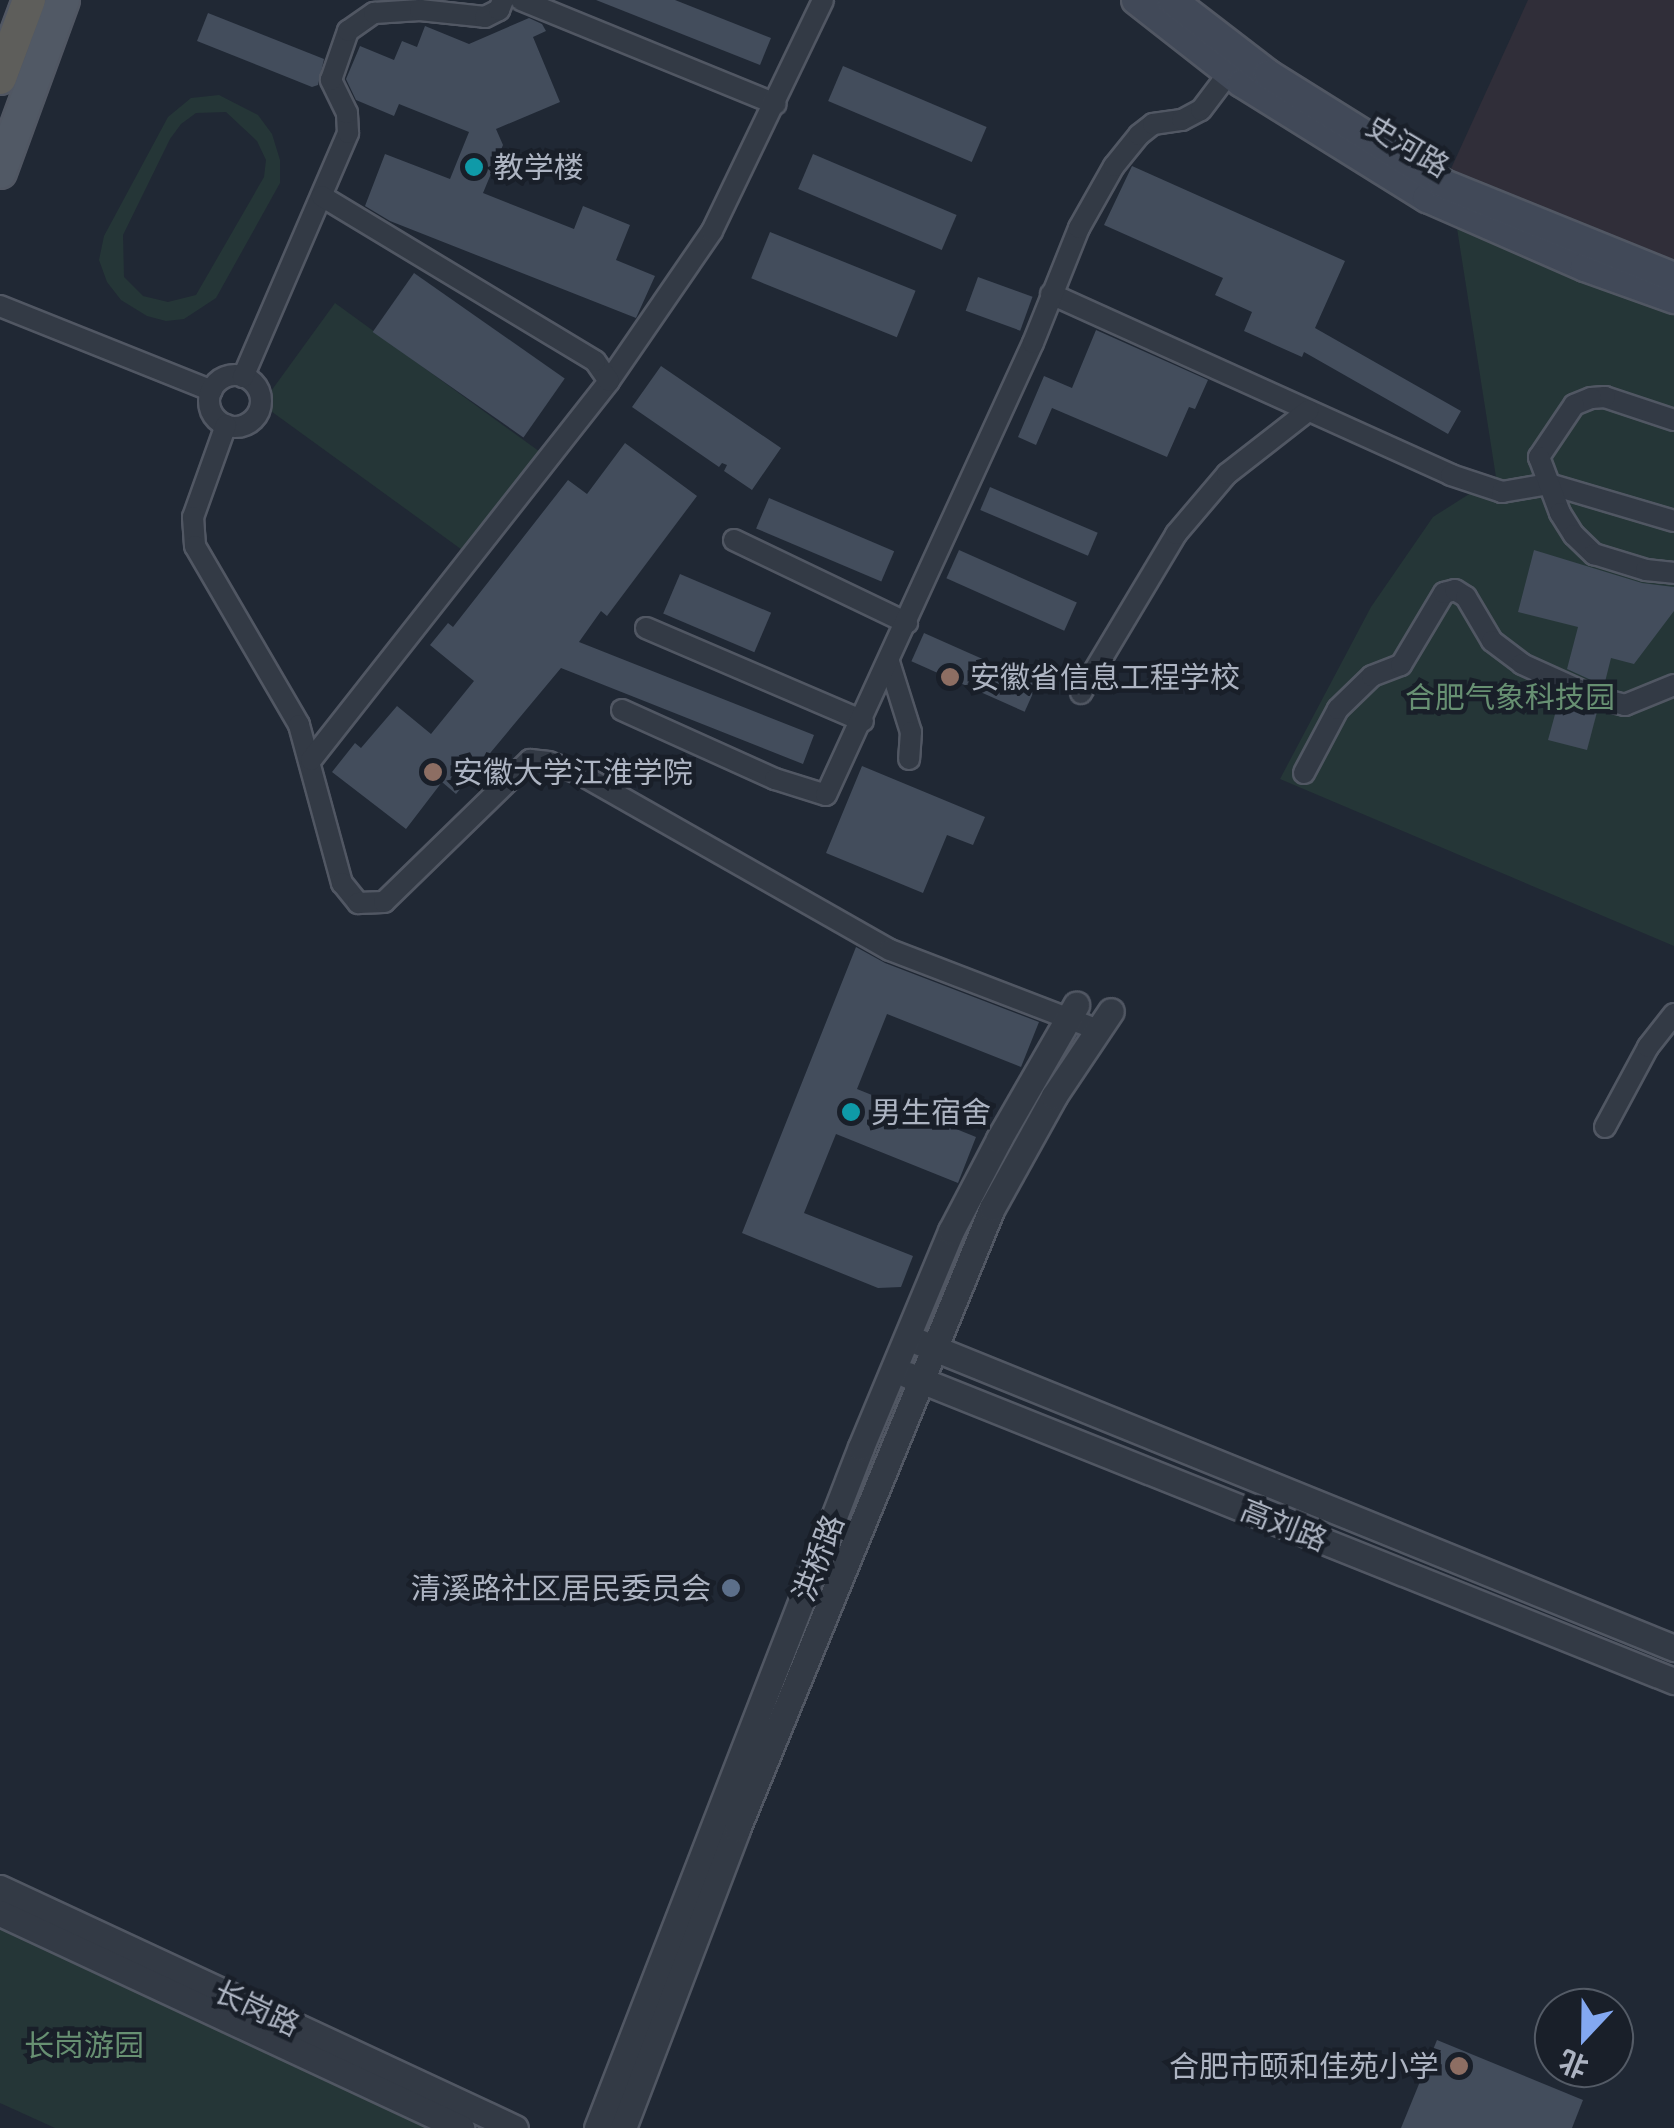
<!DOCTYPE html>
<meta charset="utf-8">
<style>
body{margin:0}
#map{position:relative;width:1674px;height:2128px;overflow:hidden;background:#202834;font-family:"Golos Text","Noto Sans SC",sans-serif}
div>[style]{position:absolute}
.medical>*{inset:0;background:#302e39}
.green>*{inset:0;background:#253637;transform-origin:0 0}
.building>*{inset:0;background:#434d5c;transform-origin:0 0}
.roads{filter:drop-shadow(2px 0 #515763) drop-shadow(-2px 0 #515763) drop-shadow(0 2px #515763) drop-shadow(0 -2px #515763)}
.minor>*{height:20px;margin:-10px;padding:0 10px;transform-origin:10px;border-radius:10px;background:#333a45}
.minor>.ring{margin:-10px;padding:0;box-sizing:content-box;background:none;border:20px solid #333a45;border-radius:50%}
.tertiary>*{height:25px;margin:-12.5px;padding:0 12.5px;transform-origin:12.5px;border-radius:12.5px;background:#333a45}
.secondary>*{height:28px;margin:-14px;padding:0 14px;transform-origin:14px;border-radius:14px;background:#414958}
.primary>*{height:32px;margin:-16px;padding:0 16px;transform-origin:16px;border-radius:16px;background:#515965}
.trunk>*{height:32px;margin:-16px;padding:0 16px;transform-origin:16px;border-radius:16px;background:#5e5e5b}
.dots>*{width:28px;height:28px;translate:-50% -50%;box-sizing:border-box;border:5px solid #191f29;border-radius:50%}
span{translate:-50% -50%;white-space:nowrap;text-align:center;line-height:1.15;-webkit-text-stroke:9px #191f29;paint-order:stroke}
.street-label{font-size:30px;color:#adb4c2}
.poi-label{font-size:30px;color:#adb4c2}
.left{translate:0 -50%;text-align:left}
.right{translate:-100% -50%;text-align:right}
.park-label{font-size:30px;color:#679072}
.north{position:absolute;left:1534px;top:1988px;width:100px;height:100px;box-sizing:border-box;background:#191f29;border:2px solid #545b66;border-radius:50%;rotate:202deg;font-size:28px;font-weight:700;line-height:40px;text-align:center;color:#adb4c2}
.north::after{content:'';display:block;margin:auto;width:35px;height:45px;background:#83a8f1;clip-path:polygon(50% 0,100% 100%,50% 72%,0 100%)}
</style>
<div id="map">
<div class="medical">
<i style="clip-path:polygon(1528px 0,1674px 0,1674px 277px,1444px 184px)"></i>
</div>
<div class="green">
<i style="clip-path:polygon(evenodd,219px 95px,258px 115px,272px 134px,280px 160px,280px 183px,216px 298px,184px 319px,166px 321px,147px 316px,121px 300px,107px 282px,99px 260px,104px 236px,168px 117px,191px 98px,219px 95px,226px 112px,257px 141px,266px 160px,264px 177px,196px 295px,168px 302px,143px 296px,124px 277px,123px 235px,170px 139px,181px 124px,196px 113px,226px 112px)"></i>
<i style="clip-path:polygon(1454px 209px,1674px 299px,1674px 946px,1280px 779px,1371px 607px,1433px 517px,1496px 477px)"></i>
<i style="left:335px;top:303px;width:254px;height:125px;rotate:36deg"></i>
<i style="clip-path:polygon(0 1913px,461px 2128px,55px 2128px,0 2103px)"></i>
</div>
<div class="building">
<i style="clip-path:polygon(596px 0,675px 0,771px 38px,760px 65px)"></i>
<i style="clip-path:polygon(208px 13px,324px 59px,318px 85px,312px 87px,197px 41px)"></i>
<i style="clip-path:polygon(529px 18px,542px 24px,546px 31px,533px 37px,560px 102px,496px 129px,503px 145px,483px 193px,574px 229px,583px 206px,630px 225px,616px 260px,655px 276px,636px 318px,390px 221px,365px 206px,385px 154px,450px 179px,469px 132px,399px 104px,394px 116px,356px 100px,346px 79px,360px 46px,394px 60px,402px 41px,417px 47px,425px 26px,469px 44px)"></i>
<i style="left:843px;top:66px;width:156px;height:38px;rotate:23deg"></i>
<i style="left:813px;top:154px;width:156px;height:38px;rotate:23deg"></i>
<i style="clip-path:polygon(1132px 166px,1345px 261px,1315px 328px,1461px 411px,1448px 434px,1304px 352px,1302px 357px,1244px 331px,1252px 312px,1215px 295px,1223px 278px,1104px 225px)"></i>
<i style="left:770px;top:232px;width:157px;height:50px;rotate:22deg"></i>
<i style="left:414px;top:273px;width:184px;height:72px;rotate:35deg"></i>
<i style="left:978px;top:277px;width:58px;height:36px;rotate:20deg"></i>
<i style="clip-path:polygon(1096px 330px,1208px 380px,1195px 409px,1189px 407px,1167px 457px,1052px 408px,1036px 445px,1018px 437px,1044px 376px,1072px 388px)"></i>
<i style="clip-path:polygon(661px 366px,781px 448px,752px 490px,724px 471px,727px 465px,722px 463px,719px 467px,632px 407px)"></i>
<i style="clip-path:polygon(625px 443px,697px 496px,607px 616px,601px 611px,579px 642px,814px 735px,803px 764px,561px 668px,456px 794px,442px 782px,406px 829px,332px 772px,355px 743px,361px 748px,397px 706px,431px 734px,474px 681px,430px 645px,448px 623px,453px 627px,568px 480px,587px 494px)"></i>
<i style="left:990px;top:487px;width:117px;height:25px;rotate:23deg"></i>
<i style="left:769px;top:498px;width:136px;height:33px;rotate:23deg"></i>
<i style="left:959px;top:550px;width:129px;height:31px;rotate:24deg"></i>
<i style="clip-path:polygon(1534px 550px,1642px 583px,1674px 587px,1674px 611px,1634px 664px,1611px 658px,1604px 686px,1567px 669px,1578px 627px,1518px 612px)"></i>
<i style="left:680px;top:574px;width:99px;height:43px;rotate:23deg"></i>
<i style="left:924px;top:633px;width:124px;height:31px;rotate:24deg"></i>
<i style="clip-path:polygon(1560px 696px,1597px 712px,1587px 750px,1548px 740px)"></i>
<i style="clip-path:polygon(862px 766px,985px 817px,973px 845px,947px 835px,923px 893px,826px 853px)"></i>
<i style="clip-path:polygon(856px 947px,885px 963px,1039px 1022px,1021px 1067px,887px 1014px,857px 1089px,976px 1137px,958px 1183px,836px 1134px,804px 1213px,913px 1256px,901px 1287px,878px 1288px,742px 1233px)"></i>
<i style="clip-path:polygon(1437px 2040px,1583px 2100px,1572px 2128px,1401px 2128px)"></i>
</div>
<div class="roads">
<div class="minor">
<i style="left:521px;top:0;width:275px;rotate:22.2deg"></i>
<i style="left:1051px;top:294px;width:439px;rotate:24.3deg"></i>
<i style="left:1451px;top:475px;width:54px;rotate:18.4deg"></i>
<i style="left:1502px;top:492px;width:48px;rotate:-9.7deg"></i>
<i style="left:1549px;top:484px;width:130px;rotate:16.5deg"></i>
<i style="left:0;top:306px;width:228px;rotate:21.8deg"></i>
<i class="ring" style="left:209px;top:375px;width:32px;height:32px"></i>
<i style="left:243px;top:377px;width:266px;rotate:-66.7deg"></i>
<i style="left:348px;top:133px;width:20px;rotate:-93deg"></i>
<i style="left:347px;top:113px;width:37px;rotate:-116deg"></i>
<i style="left:331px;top:80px;width:52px;rotate:-70.9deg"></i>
<i style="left:348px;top:31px;width:32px;rotate:-35deg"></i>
<i style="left:374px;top:13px;width:46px;rotate:-3.7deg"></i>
<i style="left:420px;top:10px;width:65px;rotate:6.1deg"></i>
<i style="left:485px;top:17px;width:16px;rotate:-27deg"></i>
<i style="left:499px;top:10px;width:11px;rotate:-68deg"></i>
<i style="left:609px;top:381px;width:182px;rotate:-55.5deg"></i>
<i style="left:712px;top:231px;width:256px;rotate:-64.3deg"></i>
<i style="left:1674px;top:420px;width:73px;rotate:-161.6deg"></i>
<i style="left:1605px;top:397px;width:14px;rotate:176deg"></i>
<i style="left:1591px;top:398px;width:18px;rotate:158deg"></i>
<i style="left:1574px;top:405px;width:63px;rotate:123.9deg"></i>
<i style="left:1539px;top:457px;width:60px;rotate:69.4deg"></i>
<i style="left:1560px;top:513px;width:26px;rotate:58deg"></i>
<i style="left:1574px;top:535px;width:28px;rotate:44deg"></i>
<i style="left:1594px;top:554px;width:54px;rotate:17.1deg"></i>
<i style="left:1646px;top:570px;width:28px;rotate:6deg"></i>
<i style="left:226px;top:425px;width:98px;rotate:109.7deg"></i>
<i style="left:193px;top:517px;width:29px;rotate:86deg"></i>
<i style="left:195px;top:546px;width:207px;rotate:59.8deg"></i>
<i style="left:299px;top:725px;width:164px;rotate:74.8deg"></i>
<i style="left:342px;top:883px;width:26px;rotate:51deg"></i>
<i style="left:358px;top:903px;width:26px;rotate:-2deg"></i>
<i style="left:384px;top:902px;width:204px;rotate:-44.2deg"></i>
<i style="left:530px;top:760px;width:19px;rotate:6deg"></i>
<i style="left:549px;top:762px;width:33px;rotate:21deg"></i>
<i style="left:580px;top:774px;width:356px;rotate:29.6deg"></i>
<i style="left:890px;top:950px;width:223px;rotate:21deg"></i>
<i style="left:734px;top:540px;width:192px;rotate:25.6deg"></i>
<i style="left:646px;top:628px;width:236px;rotate:23.2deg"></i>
<i style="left:889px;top:662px;width:73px;rotate:72.6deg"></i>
<i style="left:911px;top:732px;width:27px;rotate:94deg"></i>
<i style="left:1081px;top:693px;width:185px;rotate:-59.1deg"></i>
<i style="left:1176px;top:534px;width:79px;rotate:-49.6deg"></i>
<i style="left:1227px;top:474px;width:103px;rotate:-37.9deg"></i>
<i style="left:622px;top:710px;width:168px;rotate:24.3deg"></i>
<i style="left:775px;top:779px;width:53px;rotate:17.4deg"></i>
<i style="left:826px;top:795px;width:497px;rotate:-65.4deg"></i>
<i style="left:1033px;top:343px;width:124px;rotate:-68.2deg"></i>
<i style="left:1079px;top:228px;width:71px;rotate:-60.6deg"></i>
<i style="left:1114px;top:166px;width:40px;rotate:-51deg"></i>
<i style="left:1139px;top:135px;width:18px;rotate:-38deg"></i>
<i style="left:1153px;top:124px;width:29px;rotate:-8deg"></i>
<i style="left:1182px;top:120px;width:21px;rotate:-28deg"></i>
<i style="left:1201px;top:110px;width:46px;rotate:-52.9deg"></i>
<i style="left:311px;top:760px;width:482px;rotate:-51.8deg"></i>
<i style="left:609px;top:381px;width:24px;rotate:-125deg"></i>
<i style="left:595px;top:361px;width:319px;rotate:-148.9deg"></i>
<i style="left:1304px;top:773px;width:72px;rotate:-62deg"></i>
<i style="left:1338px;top:709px;width:47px;rotate:-44.1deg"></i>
<i style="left:1372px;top:676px;width:31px;rotate:-21deg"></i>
<i style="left:1401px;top:665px;width:84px;rotate:-59.2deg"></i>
<i style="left:1444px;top:593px;width:11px;rotate:-15deg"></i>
<i style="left:1455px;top:590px;width:13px;rotate:32deg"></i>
<i style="left:1466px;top:597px;width:51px;rotate:59.4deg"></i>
<i style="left:1492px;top:641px;width:38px;rotate:37deg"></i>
<i style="left:1522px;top:664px;width:82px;rotate:24.4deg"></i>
<i style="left:1597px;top:698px;width:29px;rotate:14deg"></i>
<i style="left:1625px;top:705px;width:53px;rotate:-22.2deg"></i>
<i style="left:1605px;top:1127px;width:91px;rotate:-61.7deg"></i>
<i style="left:1648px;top:1047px;width:42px;rotate:-51.8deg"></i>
</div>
<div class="tertiary">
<i style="left:919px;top:1342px;width:815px;rotate:22.06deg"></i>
<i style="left:908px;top:1375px;width:825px;rotate:21.78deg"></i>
<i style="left:0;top:1888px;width:568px;rotate:24.99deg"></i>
<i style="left:0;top:1913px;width:509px;rotate:25deg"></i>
<i style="left:597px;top:2128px;width:730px;rotate:-68.81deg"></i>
<i style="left:861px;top:1447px;width:234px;rotate:-67.4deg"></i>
<i style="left:951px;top:1231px;width:104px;rotate:-62.4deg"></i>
<i style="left:999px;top:1139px;width:155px;rotate:-60.1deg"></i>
<i style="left:623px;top:2128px;width:320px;rotate:-69.1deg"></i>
<i style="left:737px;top:1829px;width:671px;rotate:-67.68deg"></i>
<i style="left:992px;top:1208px;width:128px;rotate:-61deg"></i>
<i style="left:1054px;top:1096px;width:102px;rotate:-56.2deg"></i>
</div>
<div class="secondary">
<i style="left:1136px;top:0;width:135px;rotate:38.1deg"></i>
<i style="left:1242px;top:83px;width:218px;rotate:31.9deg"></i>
<i style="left:1427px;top:198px;width:172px;rotate:23.6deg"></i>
<i style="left:1585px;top:267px;width:95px;rotate:19.8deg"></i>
<i style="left:1172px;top:0;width:121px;rotate:37.6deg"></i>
<i style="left:1268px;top:74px;width:208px;rotate:32deg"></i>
<i style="left:1444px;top:184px;width:248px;rotate:22deg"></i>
</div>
<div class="primary">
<i style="left:0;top:172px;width:183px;rotate:-69.9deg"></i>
</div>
<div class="trunk">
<i style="left:0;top:78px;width:83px;rotate:-69.6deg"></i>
</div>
</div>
<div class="dots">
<i style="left:474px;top:167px;background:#0f9aa8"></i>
<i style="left:950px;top:677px;background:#8d6e63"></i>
<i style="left:433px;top:772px;background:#8d6e63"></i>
<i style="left:851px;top:1112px;background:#0f9aa8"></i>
<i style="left:731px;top:1588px;background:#5c6f8a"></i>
<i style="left:1459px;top:2066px;background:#8d6e63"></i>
</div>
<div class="street-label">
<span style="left:1408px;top:146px;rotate:31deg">史河路</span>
<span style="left:1284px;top:1525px;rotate:22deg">高刘路</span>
<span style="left:818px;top:1558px;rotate:-69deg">洪桥路</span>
<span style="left:257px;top:2008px;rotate:25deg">长岗路</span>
</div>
<div class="poi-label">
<span class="left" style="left:494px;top:167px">教学楼</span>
<span class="left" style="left:970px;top:677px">安徽省信息工程学校</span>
<span class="left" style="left:453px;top:772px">安徽大学江淮学院</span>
<span class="left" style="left:871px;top:1112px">男生宿舍</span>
<span class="right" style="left:711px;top:1588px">清溪路社区居民委员会</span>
<span class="right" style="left:1439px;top:2066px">合肥市颐和佳苑小学</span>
</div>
<div class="park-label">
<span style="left:1510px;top:697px">合肥气象科技园</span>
<span style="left:84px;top:2045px">长岗游园</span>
</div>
<div class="north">北</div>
</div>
